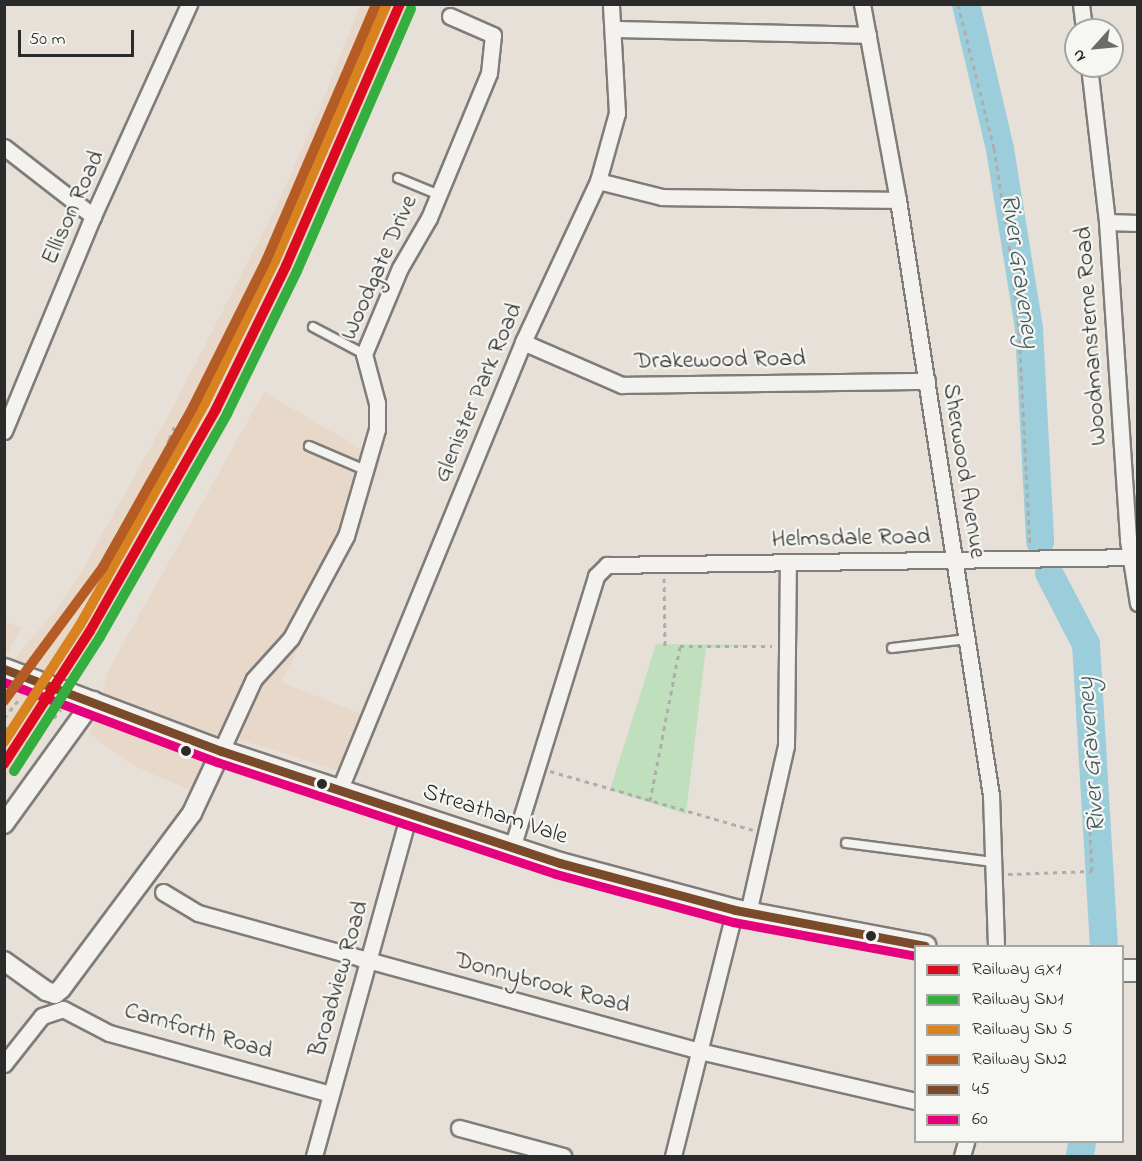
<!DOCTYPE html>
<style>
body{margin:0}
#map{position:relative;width:1142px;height:1161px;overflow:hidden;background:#e7e0d8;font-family:"Indie Flower",sans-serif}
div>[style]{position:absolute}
.built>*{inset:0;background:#e7d8c9}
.green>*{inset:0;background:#c0e0bd}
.river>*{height:28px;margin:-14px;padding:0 14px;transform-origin:14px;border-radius:14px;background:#9bceda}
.path>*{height:3px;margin-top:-1.5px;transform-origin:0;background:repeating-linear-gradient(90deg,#aeadab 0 4.5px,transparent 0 9px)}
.roads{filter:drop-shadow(2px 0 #807c79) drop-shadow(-2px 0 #807c79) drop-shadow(0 2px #807c79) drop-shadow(0 -2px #807c79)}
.service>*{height:8px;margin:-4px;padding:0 4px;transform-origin:4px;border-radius:4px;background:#f3f2ef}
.minor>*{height:15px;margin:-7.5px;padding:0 7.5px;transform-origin:7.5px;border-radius:7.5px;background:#f3f2ef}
.tertiary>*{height:18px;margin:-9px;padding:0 9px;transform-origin:9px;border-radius:9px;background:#f3f2ef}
.secondary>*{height:21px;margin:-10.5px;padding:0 10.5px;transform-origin:10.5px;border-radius:10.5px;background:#f3f2ef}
.rail>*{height:4.5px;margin-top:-2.25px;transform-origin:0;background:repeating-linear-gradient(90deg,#aeadab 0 9px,transparent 0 13.5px)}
.bus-1>*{height:9px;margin:-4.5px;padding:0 4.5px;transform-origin:4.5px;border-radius:4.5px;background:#7a4b2a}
.bus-2>*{height:9px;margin:-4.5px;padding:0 4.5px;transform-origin:4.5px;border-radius:4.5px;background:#e5007d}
.rail-1>*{height:10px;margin:-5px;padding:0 5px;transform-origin:5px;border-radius:5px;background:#dc0a1e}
.rail-2>*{height:10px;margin:-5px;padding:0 5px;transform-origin:5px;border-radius:5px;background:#33ae3f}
.rail-3>*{height:10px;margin:-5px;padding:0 5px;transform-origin:5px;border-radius:5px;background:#d8831f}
.rail-4>*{height:10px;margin:-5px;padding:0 5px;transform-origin:5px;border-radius:5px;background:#b55b24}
.dots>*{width:16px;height:16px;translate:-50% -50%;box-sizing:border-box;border:3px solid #f6f6f2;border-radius:50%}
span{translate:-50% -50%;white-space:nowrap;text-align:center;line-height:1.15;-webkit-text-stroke:4.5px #f6f6f2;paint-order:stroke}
.street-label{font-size:24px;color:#2b2b2b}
.water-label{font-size:26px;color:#435a60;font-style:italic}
.frame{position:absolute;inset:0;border:6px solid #2b2b2b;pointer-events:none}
.legend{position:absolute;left:914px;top:945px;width:210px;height:198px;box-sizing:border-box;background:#f6f6f2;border:2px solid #a5a5a2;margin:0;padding:8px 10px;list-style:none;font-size:18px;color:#2b2b2b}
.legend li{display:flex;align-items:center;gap:12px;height:30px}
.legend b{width:30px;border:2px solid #a5a5a2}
.north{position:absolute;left:1064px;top:18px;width:60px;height:60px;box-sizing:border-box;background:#f6f6f2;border:2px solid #a5a5a2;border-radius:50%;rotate:243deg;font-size:16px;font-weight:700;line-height:24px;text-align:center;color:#2b2b2b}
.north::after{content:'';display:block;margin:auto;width:21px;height:27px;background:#6d6a68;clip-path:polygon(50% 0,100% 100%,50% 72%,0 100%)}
.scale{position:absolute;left:18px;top:30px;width:116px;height:27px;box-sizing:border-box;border:3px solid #2b2b2b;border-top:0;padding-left:8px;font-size:18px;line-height:21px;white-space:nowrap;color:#2b2b2b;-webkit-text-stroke:4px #f6f6f2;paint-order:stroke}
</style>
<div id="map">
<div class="built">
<i style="clip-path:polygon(360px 5px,409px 5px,292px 285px,188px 485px,87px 661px,5px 781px,5px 670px,55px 611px,83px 569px,173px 407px,275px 209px,320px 108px)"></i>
<i style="clip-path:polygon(264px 392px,380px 460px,359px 531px,281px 682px,379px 721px,358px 777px,223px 734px,192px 791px,132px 765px,90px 734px,109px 669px)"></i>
<i style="clip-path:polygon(4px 621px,21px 628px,8px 653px,5px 652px)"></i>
</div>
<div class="green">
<i style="clip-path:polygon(656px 644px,771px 645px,706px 648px,686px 814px,610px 790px)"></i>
</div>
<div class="river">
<i style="left:966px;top:4px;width:149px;rotate:76.8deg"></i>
<i style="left:1000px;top:149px;width:182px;rotate:80.8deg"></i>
<i style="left:1029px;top:329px;width:213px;rotate:87deg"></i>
<i style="left:1049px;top:573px;width:80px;rotate:62.5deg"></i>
<i style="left:1086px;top:644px;width:303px;rotate:86.6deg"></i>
<i style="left:1080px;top:1156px;width:14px;rotate:-82deg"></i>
</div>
<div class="path">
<i style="left:958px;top:4px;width:148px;rotate:76deg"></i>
<i style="left:994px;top:148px;width:111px;rotate:81.2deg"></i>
<i style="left:1011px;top:258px;width:73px;rotate:83.7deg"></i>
<i style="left:1019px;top:331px;width:214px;rotate:87.1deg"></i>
<i style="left:664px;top:578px;width:68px;rotate:89.2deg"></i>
<i style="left:4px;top:718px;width:22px;rotate:-51deg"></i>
<i style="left:54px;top:718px;width:11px;rotate:-52deg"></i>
<i style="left:4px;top:726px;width:34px;rotate:36deg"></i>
<i style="left:32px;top:746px;width:4px;rotate:-45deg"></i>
<i style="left:550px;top:771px;width:211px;rotate:16.2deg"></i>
<i style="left:650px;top:801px;width:158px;rotate:-79deg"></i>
<i style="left:680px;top:646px;width:92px"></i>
<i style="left:1008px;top:874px;width:84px;rotate:-2deg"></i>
<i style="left:1092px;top:871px;width:41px;rotate:-92.8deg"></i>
</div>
<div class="roads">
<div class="service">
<i style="left:398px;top:178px;width:42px;rotate:22.3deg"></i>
<i style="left:313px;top:327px;width:58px;rotate:27.9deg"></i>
<i style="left:309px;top:446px;width:61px;rotate:23.2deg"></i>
<i style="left:892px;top:648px;width:76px;rotate:-6.8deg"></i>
<i style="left:846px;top:843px;width:148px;rotate:7.4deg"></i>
</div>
<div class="minor">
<i style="left:862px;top:4px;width:199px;rotate:79.6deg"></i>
<i style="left:898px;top:200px;width:602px;rotate:81.12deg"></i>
<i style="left:991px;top:795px;width:151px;rotate:88.1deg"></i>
<i style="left:1081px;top:4px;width:26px;rotate:83deg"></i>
<i style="left:613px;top:29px;width:255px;rotate:1.3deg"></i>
<i style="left:1089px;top:66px;width:157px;rotate:83.4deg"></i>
<i style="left:1107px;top:222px;width:319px;rotate:86.2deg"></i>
<i style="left:1128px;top:540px;width:64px;rotate:81deg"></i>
<i style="left:4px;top:147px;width:113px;rotate:37.8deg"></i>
<i style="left:598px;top:181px;width:66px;rotate:14deg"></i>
<i style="left:662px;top:197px;width:236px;rotate:0.7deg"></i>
<i style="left:1107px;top:222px;width:31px;rotate:2deg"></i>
<i style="left:523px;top:342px;width:108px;rotate:23.5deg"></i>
<i style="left:622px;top:385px;width:305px;rotate:-0.8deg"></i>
<i style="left:4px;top:431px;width:233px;rotate:-67.5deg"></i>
<i style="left:93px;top:216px;width:233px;rotate:-65.6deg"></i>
<i style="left:221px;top:751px;width:79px;rotate:-65.4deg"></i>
<i style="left:254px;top:679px;width:55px;rotate:-47.9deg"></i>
<i style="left:291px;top:638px;width:116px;rotate:-61.7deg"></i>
<i style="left:346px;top:536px;width:111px;rotate:-73.8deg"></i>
<i style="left:377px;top:429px;width:26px;rotate:-90deg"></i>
<i style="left:377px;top:403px;width:51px;rotate:-104.9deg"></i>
<i style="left:364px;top:354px;width:93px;rotate:-67.3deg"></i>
<i style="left:400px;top:268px;width:58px;rotate:-59.9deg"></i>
<i style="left:429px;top:218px;width:157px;rotate:-67.5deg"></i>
<i style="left:489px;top:73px;width:38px;rotate:-84deg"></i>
<i style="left:493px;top:35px;width:47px;rotate:-156.2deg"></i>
<i style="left:339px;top:791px;width:485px;rotate:-67.7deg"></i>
<i style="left:523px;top:342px;width:178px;rotate:-65deg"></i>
<i style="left:598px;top:181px;width:71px;rotate:-74.4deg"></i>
<i style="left:617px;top:113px;width:109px;rotate:-93.2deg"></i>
<i style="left:512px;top:848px;width:285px;rotate:-72.8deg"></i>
<i style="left:596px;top:576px;width:16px;rotate:-45deg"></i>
<i style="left:607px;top:565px;width:531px;rotate:-0.86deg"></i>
<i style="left:163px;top:892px;width:41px;rotate:31deg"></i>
<i style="left:198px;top:913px;width:168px;rotate:15.5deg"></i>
<i style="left:360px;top:958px;width:352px;rotate:15.3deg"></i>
<i style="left:699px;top:1051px;width:223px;rotate:13deg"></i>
<i style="left:748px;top:913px;width:171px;rotate:-77.2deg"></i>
<i style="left:786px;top:746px;width:184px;rotate:-89.4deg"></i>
<i style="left:4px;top:1064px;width:61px;rotate:-51.6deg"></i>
<i style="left:42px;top:1016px;width:22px;rotate:-18deg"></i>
<i style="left:63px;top:1009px;width:52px;rotate:27.6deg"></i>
<i style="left:109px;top:1033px;width:230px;rotate:15.4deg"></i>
<i style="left:459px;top:1128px;width:108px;rotate:15.1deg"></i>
<i style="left:314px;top:1156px;width:355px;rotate:-74.5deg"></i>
<i style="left:673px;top:1156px;width:254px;rotate:-75.9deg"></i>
<i style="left:962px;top:1156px;width:15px;rotate:-74deg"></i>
</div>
<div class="tertiary">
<i style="left:4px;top:824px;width:152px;rotate:-54.1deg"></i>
<i style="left:4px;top:961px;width:52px;rotate:35.5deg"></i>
<i style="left:46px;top:991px;width:9px;rotate:18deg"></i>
<i style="left:55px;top:994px;width:8px;rotate:-40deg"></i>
<i style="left:61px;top:989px;width:219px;rotate:-53.3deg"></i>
<i style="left:192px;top:813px;width:68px;rotate:-64.9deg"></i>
</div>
<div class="secondary">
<i style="left:4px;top:669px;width:232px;rotate:20.7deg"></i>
<i style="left:221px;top:751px;width:357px;rotate:18.3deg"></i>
<i style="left:560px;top:863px;width:181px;rotate:15deg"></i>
<i style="left:735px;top:910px;width:193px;rotate:10.7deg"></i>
<i style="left:1122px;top:970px;width:16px"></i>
</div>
</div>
<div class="rail">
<i style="left:153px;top:481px;width:58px;rotate:-67.8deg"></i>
</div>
<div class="bus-1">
<i style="left:4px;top:669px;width:232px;rotate:20.7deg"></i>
<i style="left:221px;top:751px;width:357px;rotate:18.3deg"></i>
<i style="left:560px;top:863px;width:181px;rotate:15deg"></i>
<i style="left:735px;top:910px;width:193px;rotate:10.7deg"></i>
</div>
<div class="bus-2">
<i style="left:4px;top:682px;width:228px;rotate:20.6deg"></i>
<i style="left:217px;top:762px;width:357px;rotate:18.3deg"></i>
<i style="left:556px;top:874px;width:183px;rotate:15.2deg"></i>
<i style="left:733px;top:922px;width:186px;rotate:10.5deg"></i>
</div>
<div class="rail-1">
<i style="left:4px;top:764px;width:158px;rotate:-57.1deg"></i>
<i style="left:90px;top:631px;width:255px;rotate:-60.4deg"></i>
<i style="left:216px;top:409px;width:159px;rotate:-63.9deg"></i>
<i style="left:286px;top:266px;width:286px;rotate:-66.5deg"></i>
</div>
<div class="rail-2">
<i style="left:14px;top:771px;width:159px;rotate:-57.3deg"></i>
<i style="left:100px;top:637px;width:257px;rotate:-60.3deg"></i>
<i style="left:227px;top:414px;width:159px;rotate:-63.9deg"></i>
<i style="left:297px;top:271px;width:286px;rotate:-66.5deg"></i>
</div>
<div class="rail-3">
<i style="left:4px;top:742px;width:140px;rotate:-57deg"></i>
<i style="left:80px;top:625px;width:255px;rotate:-60.6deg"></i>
<i style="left:205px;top:403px;width:158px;rotate:-63.8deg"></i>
<i style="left:275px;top:261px;width:280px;rotate:-66.5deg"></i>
</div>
<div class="rail-4">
<i style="left:4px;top:701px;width:167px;rotate:-53.5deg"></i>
<i style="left:103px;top:567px;width:184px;rotate:-60.6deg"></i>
<i style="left:193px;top:407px;width:163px;rotate:-63.4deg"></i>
<i style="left:266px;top:261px;width:280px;rotate:-66.8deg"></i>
</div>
<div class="dots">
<i style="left:186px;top:751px;background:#2b2b2b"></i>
<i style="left:322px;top:784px;background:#2b2b2b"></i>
<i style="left:871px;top:936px;background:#2b2b2b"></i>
</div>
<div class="street-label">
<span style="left:74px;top:208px;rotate:-66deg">Ellison Road</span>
<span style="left:380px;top:268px;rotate:-66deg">Woodgate Drive</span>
<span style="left:1092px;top:336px;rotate:-94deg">Woodmansterne Road</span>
<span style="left:720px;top:361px;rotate:-1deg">Drakewood Road</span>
<span style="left:479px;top:393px;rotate:-67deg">Glenister Park Road</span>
<span style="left:963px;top:471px;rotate:81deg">Sherwood Avenue</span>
<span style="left:851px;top:539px;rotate:-1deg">Helmsdale Road</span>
<span style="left:495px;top:815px;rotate:18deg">Streatham Vale</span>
<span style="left:340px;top:979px;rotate:-74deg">Broadview Road</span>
<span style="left:542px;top:984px;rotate:15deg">Donnybrook Road</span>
<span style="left:198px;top:1032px;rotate:16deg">Carnforth Road</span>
</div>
<div class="water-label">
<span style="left:1018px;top:271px;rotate:82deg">River Graveney</span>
<span style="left:1093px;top:755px;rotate:-94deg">River Graveney</span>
</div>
<div class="frame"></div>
<ul class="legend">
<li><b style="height:8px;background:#dc0a1e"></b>Railway GX1</li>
<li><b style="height:8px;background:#33ae3f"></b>Railway SN1</li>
<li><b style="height:8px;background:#d8831f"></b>Railway SN 5</li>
<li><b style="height:8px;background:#b55b24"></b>Railway SN2</li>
<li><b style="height:8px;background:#7a4b2a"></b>45</li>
<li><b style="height:8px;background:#e5007d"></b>60</li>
</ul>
<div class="north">N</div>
<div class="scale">50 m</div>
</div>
